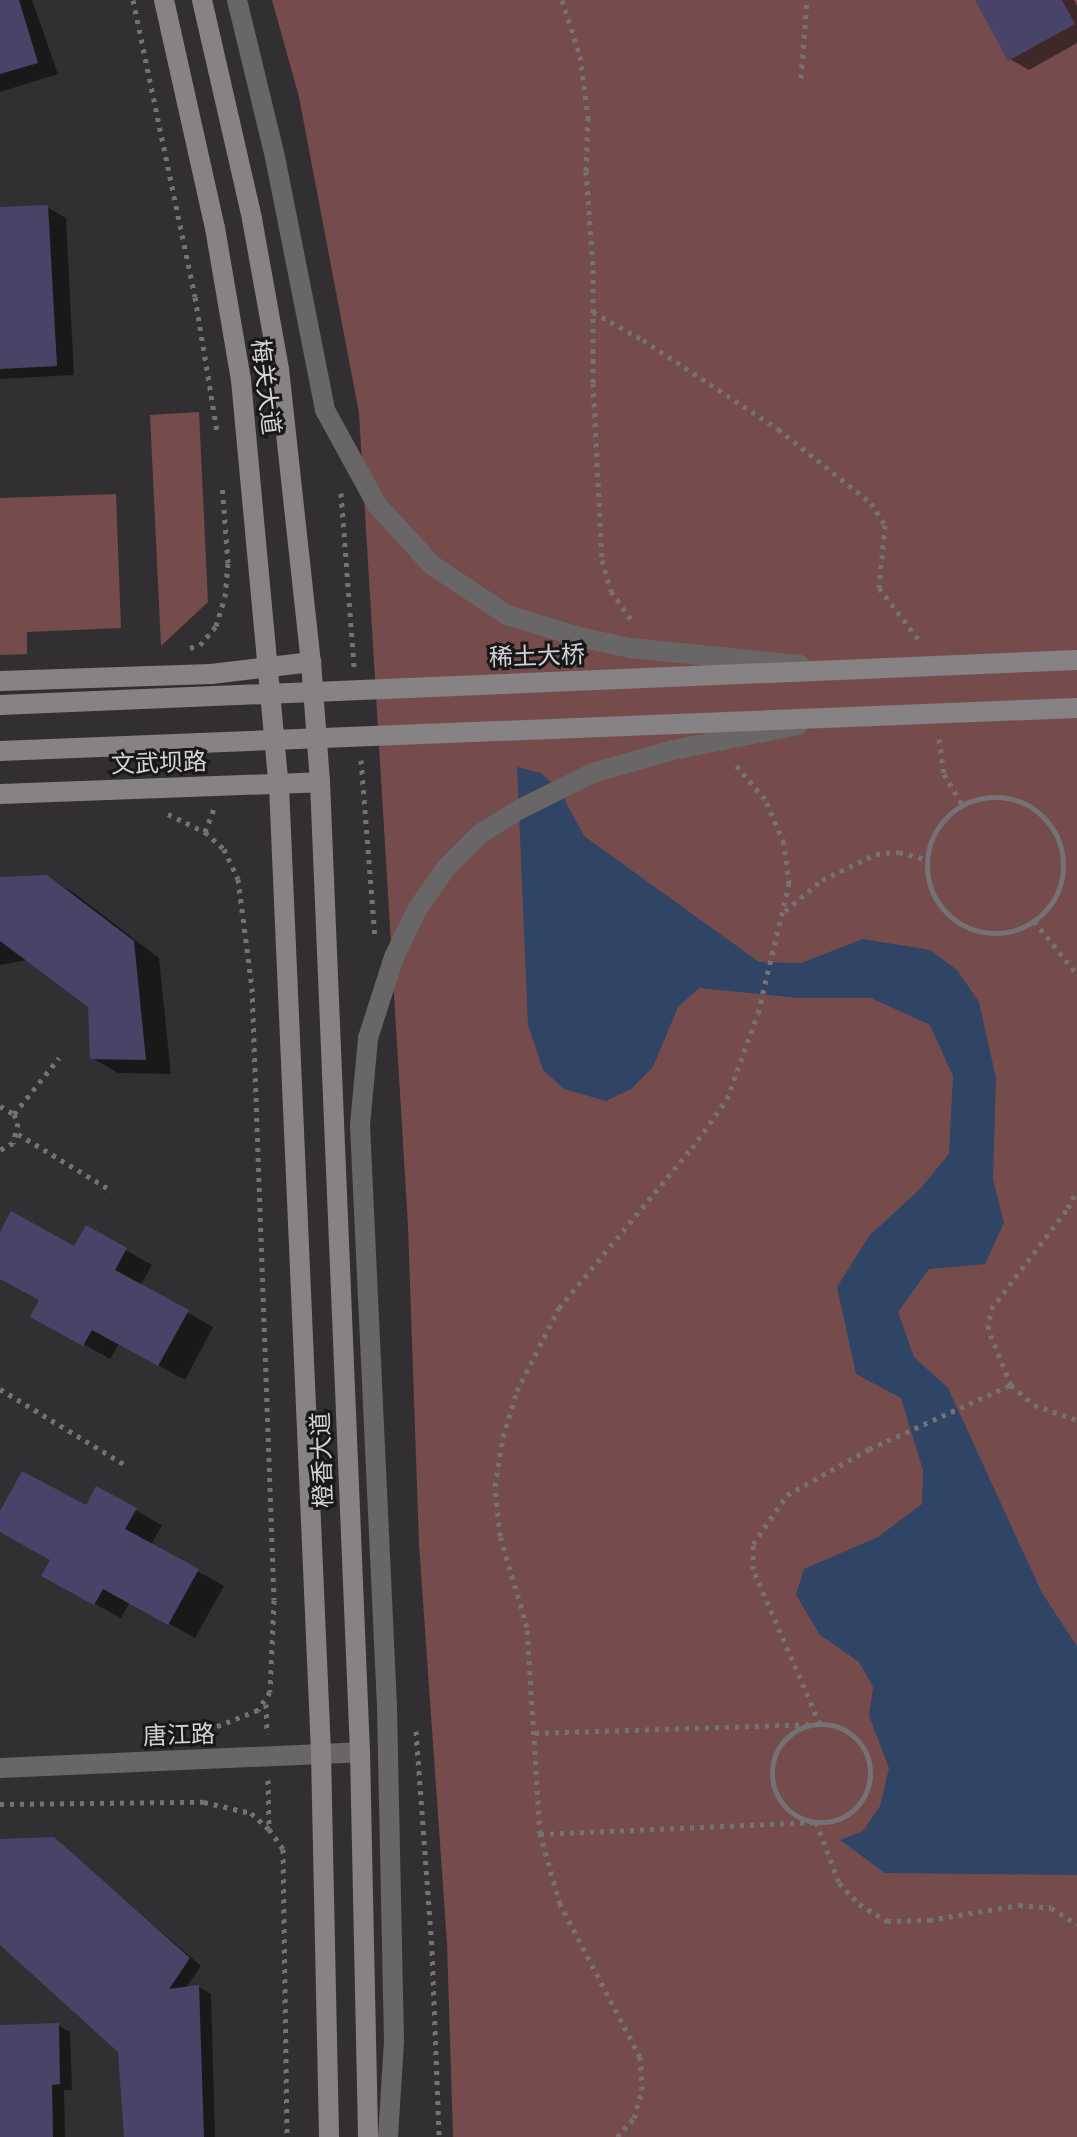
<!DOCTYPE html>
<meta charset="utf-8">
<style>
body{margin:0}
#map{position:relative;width:1077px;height:2137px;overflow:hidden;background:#322f32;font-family:"Space Grotesk","Noto Sans SC",sans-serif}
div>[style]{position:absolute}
.green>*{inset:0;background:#754c4b}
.water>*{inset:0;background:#304565}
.shadow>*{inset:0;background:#0007}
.building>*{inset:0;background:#484468}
.path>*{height:5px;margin-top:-2.5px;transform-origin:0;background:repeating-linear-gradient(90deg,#747274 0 4px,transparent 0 10px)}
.path>.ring{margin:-2.5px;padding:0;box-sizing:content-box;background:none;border:5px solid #747274;border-radius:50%}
.tertiary>*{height:20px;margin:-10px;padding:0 10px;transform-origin:10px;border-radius:10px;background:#686667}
.secondary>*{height:20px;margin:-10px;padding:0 10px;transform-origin:10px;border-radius:10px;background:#878385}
.tertiary-bridge>*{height:20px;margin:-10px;padding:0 10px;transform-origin:10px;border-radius:10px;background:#686667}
.secondary-bridge>*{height:20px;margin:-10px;padding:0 10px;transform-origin:10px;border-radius:10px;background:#878385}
span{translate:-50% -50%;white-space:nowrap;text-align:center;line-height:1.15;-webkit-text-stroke:6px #191819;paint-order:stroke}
.street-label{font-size:24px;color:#d4d3d5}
</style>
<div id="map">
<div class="green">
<i style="clip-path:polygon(272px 0,1077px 0,1077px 2137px,453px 2137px,447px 1943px,419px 1544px,408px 1226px,359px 413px,299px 97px)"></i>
<i style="clip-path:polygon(199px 412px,208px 602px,161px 646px,150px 415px)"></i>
<i style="clip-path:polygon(116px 494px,121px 628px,27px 632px,27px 654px,0 655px,0 498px)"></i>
</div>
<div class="water">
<i style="clip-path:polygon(517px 767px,541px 773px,560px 791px,584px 836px,759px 962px,801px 963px,863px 939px,930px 950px,957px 970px,979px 1002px,996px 1078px,993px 1179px,1004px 1223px,985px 1264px,929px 1269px,898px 1312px,914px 1357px,948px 1388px,1042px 1593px,1077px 1646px,1077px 1875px,885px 1873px,840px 1840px,863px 1831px,880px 1806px,889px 1768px,869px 1716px,873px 1687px,859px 1662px,820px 1635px,796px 1595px,804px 1569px,878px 1537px,922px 1504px,923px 1470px,901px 1398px,856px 1374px,837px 1287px,869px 1236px,920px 1189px,949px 1154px,953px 1076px,930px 1025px,871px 998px,798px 998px,699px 988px,678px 1007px,653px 1067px,631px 1089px,606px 1101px,564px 1089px,543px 1070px,528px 1025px)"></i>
</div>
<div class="shadow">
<i style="clip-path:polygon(0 0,32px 0,58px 74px,0 92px)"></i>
<i style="clip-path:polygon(977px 0,1074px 0,1077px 6px,1077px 43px,1029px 70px,1010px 59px)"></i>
<i style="clip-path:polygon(47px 207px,66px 218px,74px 375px,0 379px,0 209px)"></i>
<i style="clip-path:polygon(47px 877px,74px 893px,159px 958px,171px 1074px,118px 1073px,92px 1058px,90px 1006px,28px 960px,0 965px,0 879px)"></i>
<i style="clip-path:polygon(87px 1228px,152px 1265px,140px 1286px,213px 1327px,185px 1380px,119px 1344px,110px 1359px,33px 1316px,41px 1300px,0 1277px,0 1236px,75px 1249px)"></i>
<i style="clip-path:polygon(97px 1489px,162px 1525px,151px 1545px,224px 1586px,195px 1638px,130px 1602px,121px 1618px,69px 1590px,52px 1560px,0 1530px,0 1515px,87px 1508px)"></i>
<i style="clip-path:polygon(54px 1839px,201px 1966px,185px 1989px,199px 1987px,211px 1994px,215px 2137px,126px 2137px,120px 2051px,0 1943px,0 1841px)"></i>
<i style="clip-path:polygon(58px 2025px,70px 2032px,72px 2090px,64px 2090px,65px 2137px,0 2137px,0 2027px)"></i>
</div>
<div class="building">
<i style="clip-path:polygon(0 0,19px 0,38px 63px,0 74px)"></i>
<i style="clip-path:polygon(975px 0,1062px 0,1075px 24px,1008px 61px)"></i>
<i style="clip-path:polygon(48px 205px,57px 366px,0 369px,0 207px)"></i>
<i style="clip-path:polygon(47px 875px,134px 941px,146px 1060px,90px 1059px,88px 1007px,0 941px,0 877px)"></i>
<i style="clip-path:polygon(11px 1211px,74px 1246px,86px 1225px,127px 1248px,115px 1270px,189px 1310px,158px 1366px,92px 1330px,83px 1346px,30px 1317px,39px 1300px,0 1279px,0 1232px)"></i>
<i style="clip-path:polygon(22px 1471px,86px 1505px,96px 1486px,137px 1508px,125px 1529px,199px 1569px,168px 1625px,103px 1589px,94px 1605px,41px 1576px,50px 1560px,0 1532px,0 1511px)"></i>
<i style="clip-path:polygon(54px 1837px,190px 1958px,169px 1989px,199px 1985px,204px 2137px,124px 2137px,118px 2052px,0 1945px,0 1839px)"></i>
<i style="clip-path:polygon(59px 2023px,60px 2084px,52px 2085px,53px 2137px,0 2137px,0 2025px)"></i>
</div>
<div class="path">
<i style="left:133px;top:0;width:303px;rotate:78.2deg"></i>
<i style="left:195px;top:297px;width:136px;rotate:80.7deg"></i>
<i style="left:562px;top:0;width:59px;rotate:72.2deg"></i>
<i style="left:580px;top:56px;width:62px;rotate:82.5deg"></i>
<i style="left:588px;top:117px;width:54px;rotate:92.1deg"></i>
<i style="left:586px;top:171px;width:98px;rotate:85.9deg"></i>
<i style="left:593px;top:269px;width:114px;rotate:90deg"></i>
<i style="left:593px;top:383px;width:177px;rotate:87.1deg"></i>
<i style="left:602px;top:560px;width:32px;rotate:74deg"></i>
<i style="left:611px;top:591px;width:39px;rotate:55deg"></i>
<i style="left:801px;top:78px;width:78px;rotate:-85.6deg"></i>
<i style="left:593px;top:312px;width:57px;rotate:29.2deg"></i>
<i style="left:643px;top:340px;width:162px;rotate:33.4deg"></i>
<i style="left:778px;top:429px;width:119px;rotate:38.5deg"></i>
<i style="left:871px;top:503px;width:26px;rotate:58deg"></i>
<i style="left:885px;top:525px;width:63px;rotate:95.4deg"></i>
<i style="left:879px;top:588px;width:69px;rotate:52.6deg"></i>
<i style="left:341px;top:493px;width:174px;rotate:85.7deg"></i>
<i style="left:190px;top:648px;width:10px;rotate:-17deg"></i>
<i style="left:200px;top:645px;width:25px;rotate:-50deg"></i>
<i style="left:216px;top:626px;width:30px;rotate:-73deg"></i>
<i style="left:225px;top:597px;width:34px;rotate:-85deg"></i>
<i style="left:228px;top:563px;width:79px;rotate:-94.3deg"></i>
<i style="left:939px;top:739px;width:35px;rotate:82deg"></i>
<i style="left:944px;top:774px;width:35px;rotate:59deg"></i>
<i style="left:361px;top:760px;width:179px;rotate:85.5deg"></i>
<i class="ring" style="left:927px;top:797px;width:131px;height:131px"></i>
<i style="left:168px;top:814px;width:41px;rotate:25.9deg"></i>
<i style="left:205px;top:832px;width:25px;rotate:42deg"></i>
<i style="left:224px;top:849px;width:33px;rotate:65deg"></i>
<i style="left:238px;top:879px;width:110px;rotate:82.7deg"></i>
<i style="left:252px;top:988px;width:612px;rotate:87.94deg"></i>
<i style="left:274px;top:1600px;width:92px;rotate:92.5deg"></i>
<i style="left:270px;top:1692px;width:22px;rotate:124deg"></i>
<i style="left:258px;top:1710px;width:57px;rotate:158.4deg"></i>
<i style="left:205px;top:832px;width:25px;rotate:-69deg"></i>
<i style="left:785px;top:911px;width:48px;rotate:-40deg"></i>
<i style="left:822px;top:880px;width:60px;rotate:-25.7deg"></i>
<i style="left:876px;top:854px;width:23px;rotate:-5deg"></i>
<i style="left:899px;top:852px;width:28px;rotate:15deg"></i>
<i style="left:1034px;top:921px;width:68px;rotate:50.9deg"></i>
<i style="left:0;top:1106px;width:16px;rotate:30deg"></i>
<i style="left:14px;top:1114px;width:10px;rotate:66deg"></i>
<i style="left:18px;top:1123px;width:21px;rotate:104deg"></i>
<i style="left:13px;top:1143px;width:15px;rotate:152deg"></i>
<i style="left:14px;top:1114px;width:72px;rotate:-51.2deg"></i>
<i style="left:18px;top:1134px;width:110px;rotate:31.2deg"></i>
<i style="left:1011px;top:1385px;width:61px;rotate:-112.3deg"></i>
<i style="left:988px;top:1329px;width:20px;rotate:-81deg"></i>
<i style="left:991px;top:1309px;width:127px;rotate:-52.7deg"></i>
<i style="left:1068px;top:1208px;width:20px;rotate:-63deg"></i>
<i style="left:0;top:1389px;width:145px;rotate:31.2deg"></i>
<i style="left:266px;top:1704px;width:30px;rotate:88deg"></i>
<i class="ring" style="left:772px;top:1724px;width:93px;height:93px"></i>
<i style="left:416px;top:1731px;width:221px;rotate:85.8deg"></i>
<i style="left:432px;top:1951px;width:186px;rotate:87.8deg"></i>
<i style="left:535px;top:1733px;width:285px;rotate:-1.8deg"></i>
<i style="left:820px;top:1724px;width:169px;rotate:-113.4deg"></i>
<i style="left:753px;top:1569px;width:25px;rotate:-90deg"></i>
<i style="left:753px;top:1544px;width:60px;rotate:-55.2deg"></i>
<i style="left:787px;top:1495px;width:94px;rotate:-29.3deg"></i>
<i style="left:869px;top:1449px;width:156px;rotate:-24.3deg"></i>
<i style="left:1011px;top:1385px;width:30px;rotate:41deg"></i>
<i style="left:1034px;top:1405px;width:46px;rotate:19.2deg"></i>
<i style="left:268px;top:1780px;width:49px;rotate:88.8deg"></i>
<i style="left:0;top:1804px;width:204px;rotate:-0.6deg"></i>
<i style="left:204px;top:1802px;width:48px;rotate:13.2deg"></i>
<i style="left:251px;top:1813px;width:24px;rotate:42deg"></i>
<i style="left:269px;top:1829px;width:24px;rotate:55deg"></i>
<i style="left:283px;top:1849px;width:288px;rotate:89.2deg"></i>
<i style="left:540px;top:1834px;width:276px;rotate:-2.5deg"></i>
<i style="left:816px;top:1822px;width:65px;rotate:69.3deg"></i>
<i style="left:839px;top:1883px;width:29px;rotate:46deg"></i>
<i style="left:859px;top:1904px;width:33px;rotate:31deg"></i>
<i style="left:887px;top:1921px;width:42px;rotate:-1.4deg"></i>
<i style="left:929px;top:1920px;width:91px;rotate:-9.5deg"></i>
<i style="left:1019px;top:1905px;width:32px;rotate:5deg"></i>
<i style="left:1051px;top:1908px;width:31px;rotate:32deg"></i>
<i style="left:617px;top:2137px;width:25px;rotate:-48deg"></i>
<i style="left:634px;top:2118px;width:29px;rotate:-74deg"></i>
<i style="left:642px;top:2090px;width:33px;rotate:-93deg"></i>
<i style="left:640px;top:2057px;width:173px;rotate:-117.6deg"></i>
<i style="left:560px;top:1904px;width:73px;rotate:-105.9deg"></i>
<i style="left:540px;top:1834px;width:207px;rotate:-93.6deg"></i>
<i style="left:527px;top:1627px;width:95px;rotate:-106.5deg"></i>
<i style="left:500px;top:1536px;width:50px;rotate:-95.7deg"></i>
<i style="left:495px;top:1486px;width:50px;rotate:-80.7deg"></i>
<i style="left:503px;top:1437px;width:48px;rotate:-73.1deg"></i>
<i style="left:517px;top:1391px;width:93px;rotate:-63.2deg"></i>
<i style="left:559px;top:1308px;width:208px;rotate:-50.3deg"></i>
<i style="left:692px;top:1148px;width:60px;rotate:-54.5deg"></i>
<i style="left:727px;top:1099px;width:91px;rotate:-70.2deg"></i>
<i style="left:758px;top:1013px;width:133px;rotate:-76.5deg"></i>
<i style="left:789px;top:884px;width:41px;rotate:-97deg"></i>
<i style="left:784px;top:843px;width:48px;rotate:-113.4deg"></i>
<i style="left:765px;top:799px;width:46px;rotate:-130.6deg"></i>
</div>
<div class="tertiary">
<i style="left:0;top:1768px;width:360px;rotate:-2.5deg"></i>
</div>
<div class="secondary">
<i style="left:164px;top:0;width:234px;rotate:77.4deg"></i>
<i style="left:215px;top:228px;width:154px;rotate:80.3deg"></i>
<i style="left:241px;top:380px;width:408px;rotate:84.7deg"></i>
<i style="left:279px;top:786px;width:968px;rotate:87.51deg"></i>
<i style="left:321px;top:1753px;width:384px;rotate:88.8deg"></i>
<i style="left:202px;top:0;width:225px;rotate:77.1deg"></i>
<i style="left:252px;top:219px;width:152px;rotate:79.8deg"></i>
<i style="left:279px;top:369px;width:295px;rotate:83.8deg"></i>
<i style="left:311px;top:662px;width:120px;rotate:85.7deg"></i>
<i style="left:320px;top:782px;width:971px;rotate:87.64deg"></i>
<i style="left:360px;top:1752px;width:385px;rotate:88.8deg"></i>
<i style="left:0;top:681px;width:211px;rotate:-1.9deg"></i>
<i style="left:211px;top:674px;width:101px;rotate:-6.8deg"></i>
<i style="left:0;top:794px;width:320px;rotate:-2.1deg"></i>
</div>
<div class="tertiary-bridge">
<i style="left:237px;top:0;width:162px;rotate:76.4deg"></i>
<i style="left:275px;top:157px;width:258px;rotate:78.8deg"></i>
<i style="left:325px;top:410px;width:108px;rotate:61.3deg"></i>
<i style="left:377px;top:505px;width:81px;rotate:47.5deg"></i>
<i style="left:432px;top:565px;width:90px;rotate:33.7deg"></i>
<i style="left:507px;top:615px;width:75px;rotate:17deg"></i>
<i style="left:579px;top:637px;width:52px;rotate:12.2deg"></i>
<i style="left:630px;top:648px;width:171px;rotate:5.7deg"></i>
<i style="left:388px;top:2137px;width:96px;rotate:-86.4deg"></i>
<i style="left:394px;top:2041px;width:335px;rotate:-91.2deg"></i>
<i style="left:387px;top:1706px;width:582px;rotate:-92.66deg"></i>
<i style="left:360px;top:1125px;width:87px;rotate:-84.7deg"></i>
<i style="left:368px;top:1038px;width:85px;rotate:-72.2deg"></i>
<i style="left:394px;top:957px;width:55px;rotate:-63.9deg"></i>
<i style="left:418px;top:908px;width:49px;rotate:-55deg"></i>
<i style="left:446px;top:868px;width:48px;rotate:-45deg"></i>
<i style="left:480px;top:834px;width:47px;rotate:-32deg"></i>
<i style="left:520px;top:809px;width:81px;rotate:-26.3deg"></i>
<i style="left:593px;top:773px;width:83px;rotate:-16deg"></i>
<i style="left:673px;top:750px;width:127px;rotate:-11.3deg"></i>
</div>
<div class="secondary-bridge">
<i style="left:0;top:705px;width:1078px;rotate:-2.39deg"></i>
<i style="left:0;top:751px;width:1078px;rotate:-2.29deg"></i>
</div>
<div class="street-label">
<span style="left:266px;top:387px;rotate:83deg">梅关大道</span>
<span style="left:537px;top:656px;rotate:-2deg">稀土大桥</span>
<span style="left:159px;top:763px;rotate:-2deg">文武坝路</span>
<span style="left:322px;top:1460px;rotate:-92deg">橙香大道</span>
<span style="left:179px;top:1735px;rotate:-2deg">唐江路</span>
</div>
</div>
